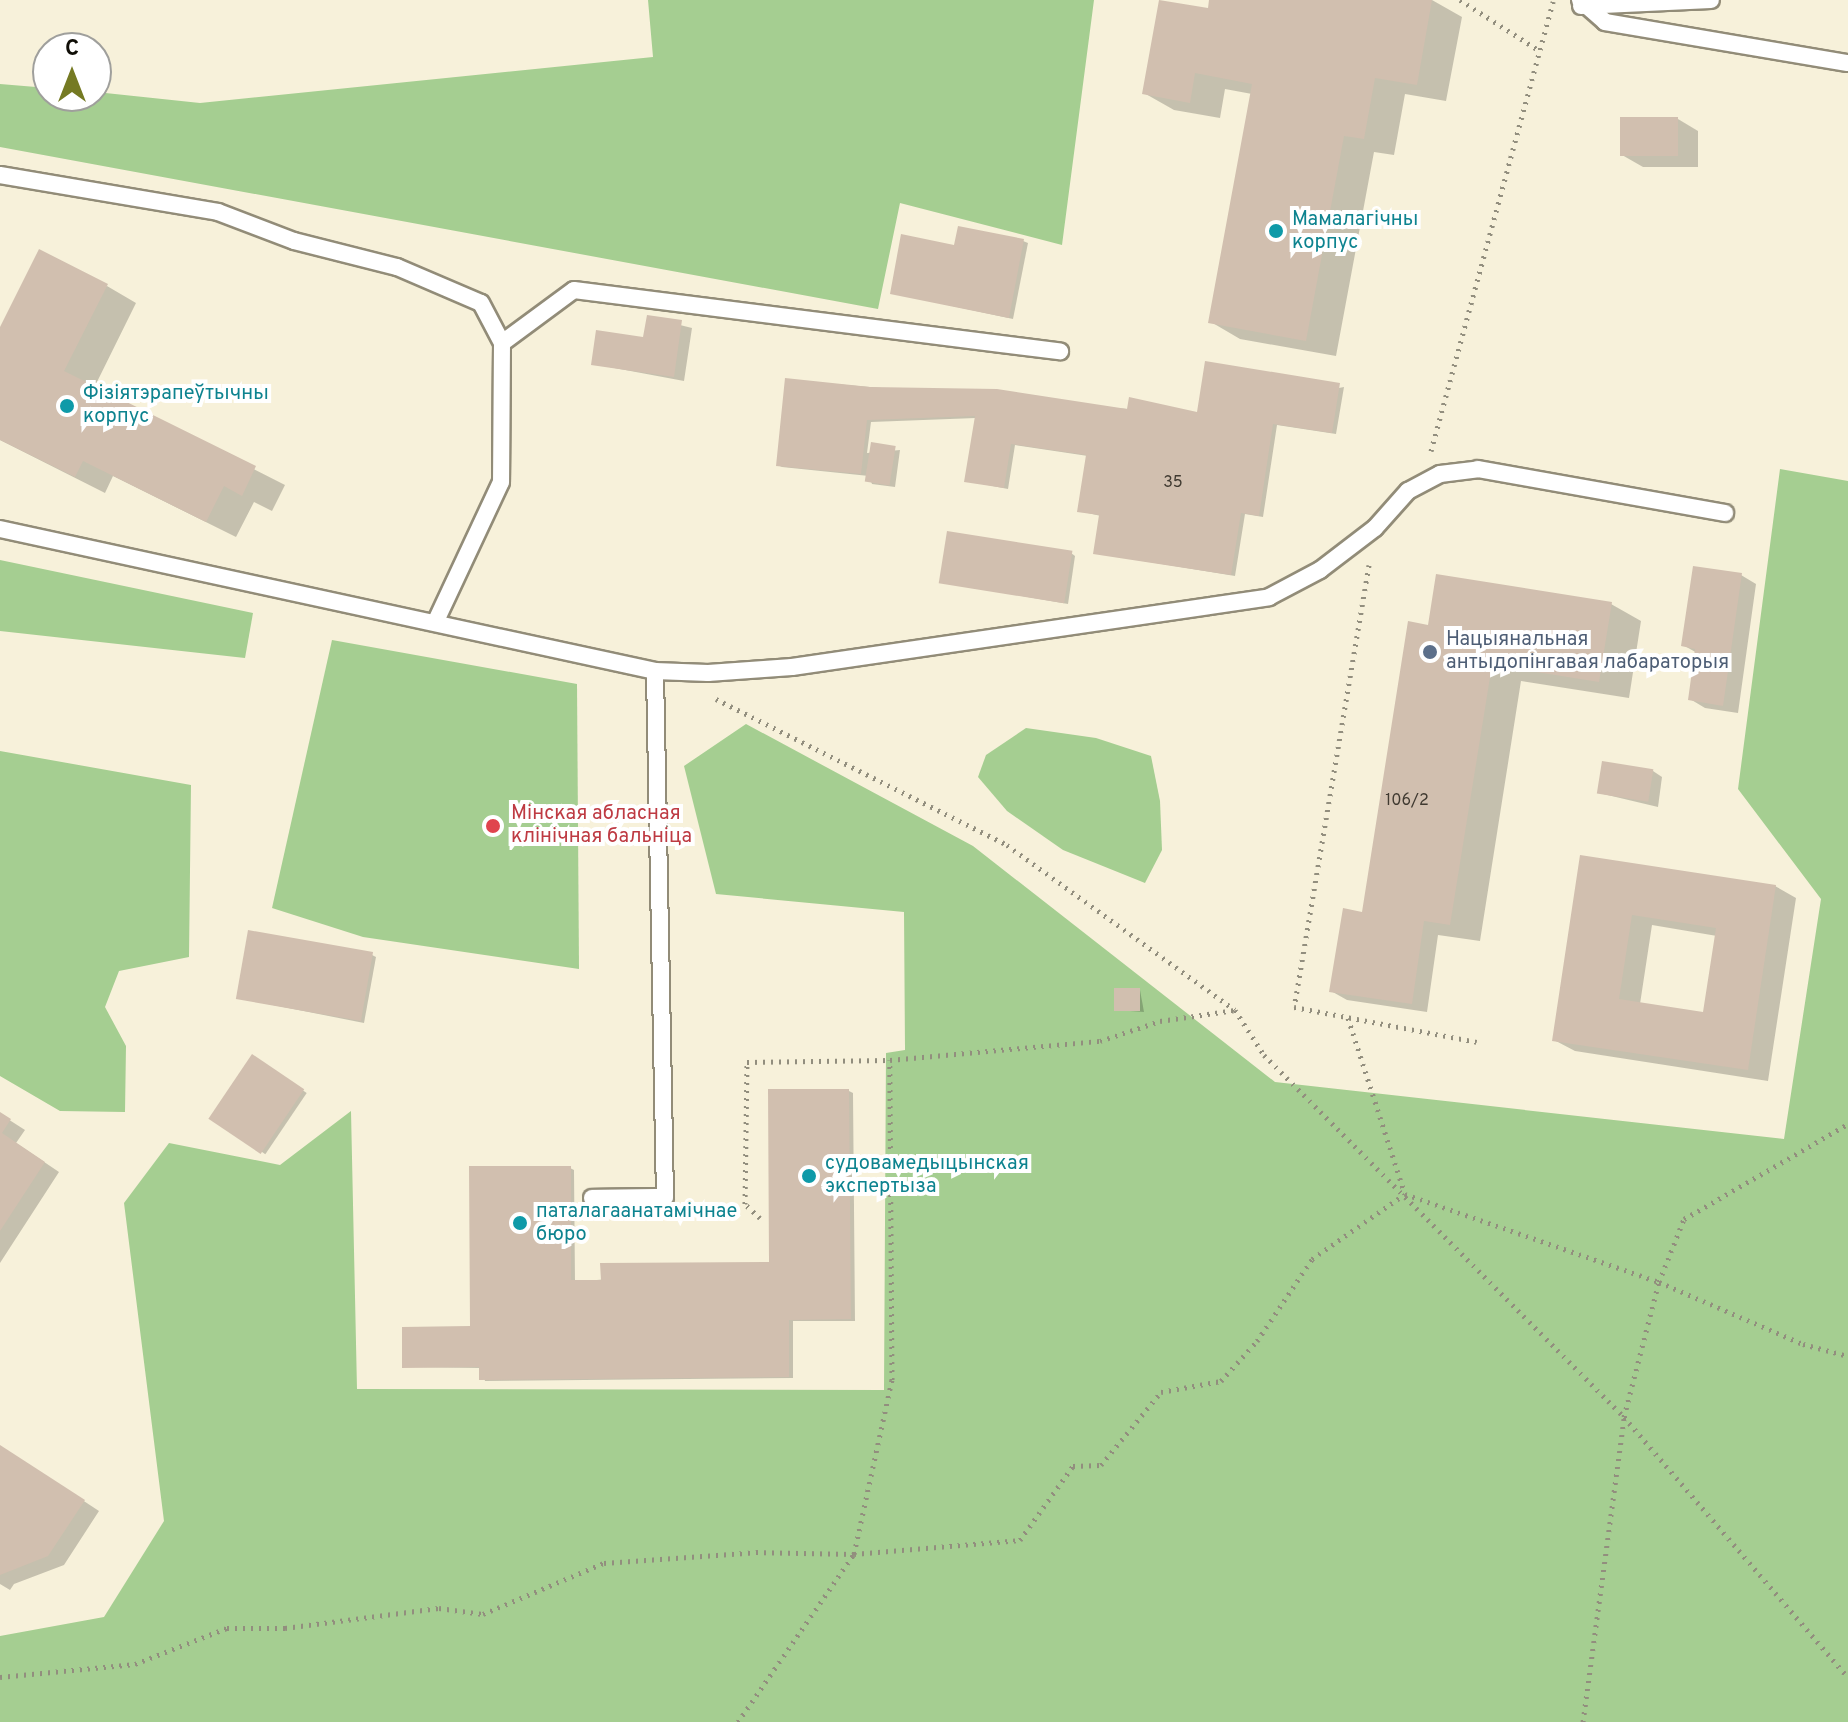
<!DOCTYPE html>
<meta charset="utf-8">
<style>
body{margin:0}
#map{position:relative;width:1848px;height:1722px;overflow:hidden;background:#f7f1da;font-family:Overpass,sans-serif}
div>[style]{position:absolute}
.green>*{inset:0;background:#a5ce91}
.shadow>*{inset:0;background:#0003;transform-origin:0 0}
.building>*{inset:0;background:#d1bfaf;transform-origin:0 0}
.path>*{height:5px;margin-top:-2.5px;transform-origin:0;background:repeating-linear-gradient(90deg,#928e7e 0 2px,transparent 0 8px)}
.roads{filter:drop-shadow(2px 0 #928c78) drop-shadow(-2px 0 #928c78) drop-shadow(0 2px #928c78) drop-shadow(0 -2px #928c78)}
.lane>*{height:16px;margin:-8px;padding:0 8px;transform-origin:8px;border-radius:8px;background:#fff}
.dots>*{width:22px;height:22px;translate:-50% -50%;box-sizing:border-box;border:4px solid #fff;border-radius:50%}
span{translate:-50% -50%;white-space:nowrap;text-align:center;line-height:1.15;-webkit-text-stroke:8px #fff;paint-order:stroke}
.number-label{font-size:16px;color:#403a31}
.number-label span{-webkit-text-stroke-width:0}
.culture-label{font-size:20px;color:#0d838f}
.left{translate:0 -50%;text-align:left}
.service-label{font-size:20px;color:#4e5e75}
.health-label{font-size:20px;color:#be3a42}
.north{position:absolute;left:32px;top:32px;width:80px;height:80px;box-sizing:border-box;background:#fff;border:2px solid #9f9f9c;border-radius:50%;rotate:0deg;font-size:22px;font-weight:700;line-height:32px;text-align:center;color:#100e07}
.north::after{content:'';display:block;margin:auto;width:28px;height:36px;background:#757a23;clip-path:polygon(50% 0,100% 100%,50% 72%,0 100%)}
</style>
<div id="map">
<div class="green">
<i style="clip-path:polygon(648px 0,1094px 0,1062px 245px,900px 203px,878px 309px,0 147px,0 84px,48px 88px,48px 96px,96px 92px,200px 103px,653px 57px)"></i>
<i style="clip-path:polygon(1780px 469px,1848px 481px,1848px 1722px,0 1722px,0 1636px,104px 1617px,164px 1521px,124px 1203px,169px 1143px,280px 1165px,351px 1111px,357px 1389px,884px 1390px,886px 1053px,905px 1050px,904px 912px,716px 894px,684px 766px,746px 724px,973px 846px,1275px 1082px,1784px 1139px,1821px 899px,1738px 789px)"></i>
<i style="clip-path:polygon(0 560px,253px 613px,245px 658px,0 631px)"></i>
<i style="clip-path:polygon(332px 640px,577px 684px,579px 969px,363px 937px,272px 908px)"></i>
<i style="clip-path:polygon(1026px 728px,1096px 738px,1151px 756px,1160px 801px,1162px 850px,1145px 883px,1063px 850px,1007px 811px,978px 777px,986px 755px)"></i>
<i style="clip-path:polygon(0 751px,191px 785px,189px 957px,119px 971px,105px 1007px,126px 1046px,125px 1112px,60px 1111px,0 1076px)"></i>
</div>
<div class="shadow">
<i style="clip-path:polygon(1212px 0,1432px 0,1462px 17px,1446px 101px,1405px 94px,1394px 155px,1374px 152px,1336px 356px,1240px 339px,1211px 322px,1252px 94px,1225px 89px,1220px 118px,1174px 110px,1144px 93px,1210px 10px)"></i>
<i style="clip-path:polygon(1678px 119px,1698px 131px,1698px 167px,1643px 167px,1622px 155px)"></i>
<i style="clip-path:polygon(1023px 241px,1028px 243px,1013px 319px,892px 293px,955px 247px)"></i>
<i style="clip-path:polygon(107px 286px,136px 303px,94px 388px,285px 485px,272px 511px,254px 502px,236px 537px,113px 476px,105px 493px,0 440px,0 332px)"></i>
<i style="clip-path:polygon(648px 317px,692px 328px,684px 381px,593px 364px,645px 339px)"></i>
<i style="clip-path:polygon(787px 380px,1199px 415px,1344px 387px,1336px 434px,1277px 425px,1263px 517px,1245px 514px,1235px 576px,1095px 553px,1101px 516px,1079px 511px,1088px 456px,1015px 445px,1008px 489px,967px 481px,976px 418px,871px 422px,867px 453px,900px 450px,895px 487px,872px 484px,869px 476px,782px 467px,778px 465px)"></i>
<i style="clip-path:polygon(1071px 553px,1075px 556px,1068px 604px,941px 582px)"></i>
<i style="clip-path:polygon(1741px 575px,1756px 584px,1738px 713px,1705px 708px,1690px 699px,1697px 653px,1683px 645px)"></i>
<i style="clip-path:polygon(1611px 604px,1641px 621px,1629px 698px,1521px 681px,1480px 941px,1438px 935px,1427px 1012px,1347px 1000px,1331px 991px,1364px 914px,1430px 627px)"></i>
<i style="clip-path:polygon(1653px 771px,1662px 777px,1658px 807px,1599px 793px)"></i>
<i style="clip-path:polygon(evenodd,1582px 857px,1775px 886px,1796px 898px,1768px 1081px,1575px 1051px,1554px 1040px,1582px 857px,1652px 925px,1717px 936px,1705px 1014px,1640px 1004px,1652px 925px)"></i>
<i style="clip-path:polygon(372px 955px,376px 957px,364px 1023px,238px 998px)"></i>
<i style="clip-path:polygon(1140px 990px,1144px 1012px,1116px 1010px)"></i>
<i style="left:252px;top:1056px;width:66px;height:74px;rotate:34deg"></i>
<i style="clip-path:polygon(849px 1091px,853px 1093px,855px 1321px,793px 1321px,793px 1378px,485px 1381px,481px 1368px,404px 1367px,472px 1328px,570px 1168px,574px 1170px,575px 1282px,771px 1264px)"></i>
<i style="clip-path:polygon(0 1114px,25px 1130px,16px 1143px,59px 1172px,0 1263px)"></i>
<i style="clip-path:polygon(0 1446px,99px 1511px,64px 1565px,14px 1584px,10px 1590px,0 1584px)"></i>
</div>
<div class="building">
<i style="clip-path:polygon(1159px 0,1208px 8px,1209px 0,1432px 0,1417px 85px,1375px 78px,1364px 139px,1344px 136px,1306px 341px,1208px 323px,1252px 84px,1195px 73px,1190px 103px,1142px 94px)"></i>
<i style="left:1620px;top:117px;width:58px;height:39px"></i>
<i style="clip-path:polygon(958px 226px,1024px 239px,1009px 318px,890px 294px,901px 234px,954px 245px)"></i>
<i style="clip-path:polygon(39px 249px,108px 284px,64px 371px,256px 466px,242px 496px,224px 486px,206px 522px,83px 461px,75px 477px,0 440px,0 327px)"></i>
<i style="clip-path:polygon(647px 315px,682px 320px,674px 377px,591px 365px,596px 330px,643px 337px)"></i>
<i style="clip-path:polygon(1205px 361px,1340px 383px,1332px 433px,1273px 424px,1259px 516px,1241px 513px,1231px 575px,1093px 554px,1099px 515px,1077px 512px,1086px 455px,1011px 444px,1004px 488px,964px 482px,975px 416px,867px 420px,861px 474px,776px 466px,785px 378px,870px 387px,997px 389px,1127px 409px,1129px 397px,1197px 412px)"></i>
<i style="left:871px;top:442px;width:25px;height:40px;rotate:9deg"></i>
<i style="left:947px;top:531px;width:127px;height:53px;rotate:9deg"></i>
<i style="clip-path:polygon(1693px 566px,1742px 573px,1723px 706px,1688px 700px,1695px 649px,1681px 646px)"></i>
<i style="clip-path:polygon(1436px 574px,1612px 602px,1599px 682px,1492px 665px,1450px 925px,1424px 921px,1412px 1004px,1329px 992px,1343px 908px,1362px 912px,1408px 621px,1428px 625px)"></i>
<i style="left:1602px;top:761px;width:52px;height:33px;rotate:9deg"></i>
<i style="clip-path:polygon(evenodd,1580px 855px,1776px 885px,1748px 1070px,1552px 1041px,1580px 855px,1632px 915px,1716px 928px,1703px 1012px,1619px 999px,1632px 915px)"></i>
<i style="left:248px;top:930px;width:127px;height:70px;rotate:10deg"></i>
<i style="left:1114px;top:988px;width:26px;height:23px"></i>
<i style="left:252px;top:1054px;width:63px;height:78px;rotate:34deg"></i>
<i style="clip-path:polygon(768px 1089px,849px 1089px,851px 1319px,789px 1320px,789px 1377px,479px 1380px,479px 1367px,402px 1368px,402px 1327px,470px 1326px,469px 1166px,571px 1166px,571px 1280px,601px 1280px,600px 1263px,769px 1262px)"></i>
<i style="clip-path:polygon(0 1112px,11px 1119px,2px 1133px,45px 1162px,0 1231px)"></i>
<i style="clip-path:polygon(0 1445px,85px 1500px,48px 1556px,0 1575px)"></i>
</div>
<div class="path">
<i style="left:1460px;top:0;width:95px;rotate:32.5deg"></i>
<i style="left:1431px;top:451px;width:466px;rotate:-74.8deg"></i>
<i style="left:1369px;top:565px;width:448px;rotate:99.6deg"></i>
<i style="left:1294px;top:1007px;width:186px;rotate:10.8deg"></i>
<i style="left:716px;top:699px;width:326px;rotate:26.6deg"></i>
<i style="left:1007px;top:845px;width:281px;rotate:35.9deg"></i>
<i style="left:1235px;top:1010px;width:54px;rotate:57.2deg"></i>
<i style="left:1264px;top:1055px;width:511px;rotate:45.16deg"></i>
<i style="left:1624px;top:1417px;width:343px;rotate:49.3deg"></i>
<i style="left:1348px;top:1018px;width:185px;rotate:72.1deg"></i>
<i style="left:1405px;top:1194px;width:269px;rotate:19.1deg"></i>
<i style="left:1659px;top:1282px;width:157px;rotate:23.3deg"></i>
<i style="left:1803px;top:1344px;width:47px;rotate:14.9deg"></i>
<i style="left:760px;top:1218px;width:21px;rotate:-137deg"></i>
<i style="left:745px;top:1204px;width:142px;rotate:-89.2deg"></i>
<i style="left:747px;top:1062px;width:143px;rotate:-0.8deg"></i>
<i style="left:890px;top:1060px;width:211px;rotate:-5.2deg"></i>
<i style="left:1100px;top:1041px;width:63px;rotate:-18.4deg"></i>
<i style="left:1160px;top:1021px;width:76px;rotate:-8.3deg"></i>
<i style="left:0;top:1677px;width:136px;rotate:-5.5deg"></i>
<i style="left:135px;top:1664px;width:99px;rotate:-21.4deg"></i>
<i style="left:227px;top:1628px;width:58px"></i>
<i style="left:285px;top:1628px;width:155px;rotate:-7.4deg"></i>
<i style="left:439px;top:1608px;width:44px;rotate:7.8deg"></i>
<i style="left:483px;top:1614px;width:131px;rotate:-22.9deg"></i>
<i style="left:604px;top:1563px;width:152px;rotate:-4.1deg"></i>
<i style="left:756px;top:1552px;width:98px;rotate:1.2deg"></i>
<i style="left:854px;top:1554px;width:167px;rotate:-4.8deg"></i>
<i style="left:1020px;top:1540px;width:91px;rotate:-54.4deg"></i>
<i style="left:1073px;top:1466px;width:28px;rotate:-2deg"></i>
<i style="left:1101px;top:1465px;width:94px;rotate:-50.6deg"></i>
<i style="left:1161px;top:1392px;width:61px;rotate:-10.4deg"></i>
<i style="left:1221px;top:1381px;width:54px;rotate:-48deg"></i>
<i style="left:1257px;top:1341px;width:99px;rotate:-56.1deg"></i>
<i style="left:1312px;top:1259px;width:113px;rotate:-35deg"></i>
<i style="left:738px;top:1722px;width:204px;rotate:-55.4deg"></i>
<i style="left:854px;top:1554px;width:178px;rotate:-77.7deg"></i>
<i style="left:892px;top:1380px;width:320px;rotate:-90.4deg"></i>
<i style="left:1583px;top:1722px;width:308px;rotate:-82.3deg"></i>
<i style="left:1624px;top:1417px;width:139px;rotate:-75.5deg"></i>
<i style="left:1659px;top:1282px;width:68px;rotate:-68.4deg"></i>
<i style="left:1684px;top:1219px;width:190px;rotate:-30.1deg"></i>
</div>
<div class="roads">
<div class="lane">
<i style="left:1580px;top:0;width:33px;rotate:41deg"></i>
<i style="left:1605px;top:22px;width:246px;rotate:9.6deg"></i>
<i style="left:1581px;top:6px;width:130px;rotate:-2.6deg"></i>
<i style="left:0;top:175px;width:221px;rotate:9.6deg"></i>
<i style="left:218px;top:212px;width:81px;rotate:20.9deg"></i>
<i style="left:294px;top:241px;width:106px;rotate:14.2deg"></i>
<i style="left:397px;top:267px;width:91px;rotate:23.2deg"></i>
<i style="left:481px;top:303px;width:45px;rotate:62.3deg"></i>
<i style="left:502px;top:343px;width:139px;rotate:90.4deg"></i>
<i style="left:501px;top:482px;width:153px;rotate:115.1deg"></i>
<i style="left:502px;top:343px;width:89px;rotate:-36.4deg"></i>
<i style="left:574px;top:290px;width:490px;rotate:7.2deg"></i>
<i style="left:0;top:529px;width:670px;rotate:12.23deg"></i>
<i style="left:655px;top:671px;width:53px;rotate:2.2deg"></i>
<i style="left:708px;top:673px;width:84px;rotate:-4.1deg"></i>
<i style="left:792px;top:667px;width:482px;rotate:-8.3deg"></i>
<i style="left:1269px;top:597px;width:58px;rotate:-27.9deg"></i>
<i style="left:1320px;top:570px;width:69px;rotate:-37.4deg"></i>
<i style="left:1375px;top:528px;width:50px;rotate:-48.3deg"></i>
<i style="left:1408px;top:491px;width:36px;rotate:-28deg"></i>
<i style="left:1440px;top:474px;width:38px;rotate:-7deg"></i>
<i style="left:1478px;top:469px;width:251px;rotate:10.1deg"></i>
<i style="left:592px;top:1198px;width:73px;rotate:-0.8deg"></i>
<i style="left:665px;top:1197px;width:526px;rotate:-91.09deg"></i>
</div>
</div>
<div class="dots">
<i style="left:1276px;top:231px;background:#0f9aa8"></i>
<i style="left:67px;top:406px;background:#0f9aa8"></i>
<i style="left:1430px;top:652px;background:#5c6f8a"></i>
<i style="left:493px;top:826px;background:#e0444e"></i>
<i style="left:809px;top:1176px;background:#0f9aa8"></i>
<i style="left:520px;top:1223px;background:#0f9aa8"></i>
</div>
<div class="number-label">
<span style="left:1173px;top:483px">35</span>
<span style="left:1407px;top:801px">106/2</span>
</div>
<div class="culture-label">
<span class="left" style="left:1292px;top:232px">Мамалагічны<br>корпус</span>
<span class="left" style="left:83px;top:406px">Фізіятэрапеўтычны<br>корпус</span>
<span class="left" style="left:825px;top:1176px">судовамедыцынская<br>экспертыза</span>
<span class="left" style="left:536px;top:1224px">паталагаанатамічнае<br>бюро</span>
</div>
<div class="service-label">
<span class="left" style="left:1446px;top:652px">Нацыянальная<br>антыдопінгавая лабараторыя</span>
</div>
<div class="health-label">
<span class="left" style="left:511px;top:826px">Мінская абласная<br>клінічная бальніца</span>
</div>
<div class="north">С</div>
</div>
